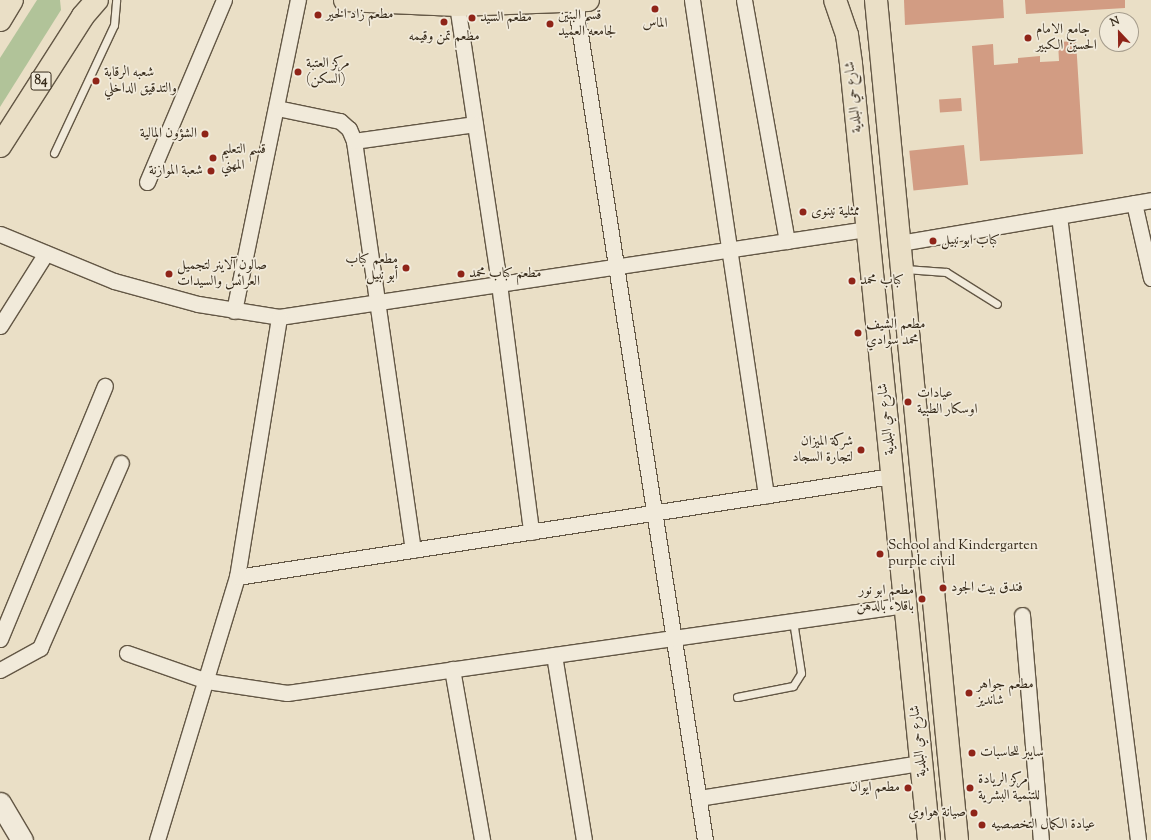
<!DOCTYPE html>
<meta charset="utf-8">
<style>
body{margin:0}
#map{position:relative;width:1151px;height:840px;overflow:hidden;background:#eadfc6;font-family:"Sorts Mill Goudy",Amiri,serif}
div>[style]{position:absolute}
.green>*{inset:0;background:#b1c399}
.building>*{inset:0;background:#d29c83;transform-origin:0 0}
.roads{filter:drop-shadow(1px 0 #635745) drop-shadow(-1px 0 #635745) drop-shadow(0 1px #635745) drop-shadow(0 -1px #635745)}
.lane>*{height:7px;margin:-3.5px;padding:0 3.5px;transform-origin:3.5px;border-radius:3.5px;background:#f1eada}
.street>*{height:15px;margin:-7.5px;padding:0 7.5px;transform-origin:7.5px;border-radius:7.5px;background:#f1eada}
.secondary>*{height:21px;margin:-10.5px;padding:0 10.5px;transform-origin:10.5px;border-radius:10.5px;background:#f1eada}
.primary>*{height:22px;margin:-11px;padding:0 11px;transform-origin:11px;border-radius:11px;background:#eadfc6}
.highway>*{height:22px;margin:-11px;padding:0 11px;transform-origin:11px;border-radius:11px;background:#eadfc6}
.dots>*{width:11px;height:11px;translate:-50% -50%;box-sizing:border-box;border:2px solid #f1eada;border-radius:50%}
span{translate:-50% -50%;white-space:nowrap;text-align:center;line-height:1.15;-webkit-text-stroke:3.5px #f1eada;paint-order:stroke}
.shield-label span{padding:1px 3px;background:#f1eada;border:1px solid;border-radius:3px;-webkit-text-stroke-width:0}
.shield-label{font-size:13px;color:#362a1a;font-weight:700}
.poi-label{font-size:14px;color:#362a1a}
.left{translate:0 -50%;text-align:left}
.right{translate:-100% -50%;text-align:right}
.street-label{font-size:14px;color:#362a1a}
.north{position:absolute;left:1099px;top:12px;width:40px;height:40px;box-sizing:border-box;background:#f1eada;border:1px solid #a69d8d;border-radius:50%;rotate:338deg;font-size:11px;font-weight:700;line-height:16px;text-align:center;color:#362a1a}
.north::after{content:'';display:block;margin:auto;width:14px;height:18px;background:#8f2418;clip-path:polygon(50% 0,100% 100%,50% 72%,0 100%)}
</style>
<div id="map">
<div class="green">
<i style="clip-path:polygon(37px 0,60px 0,61px 10px,0 107px,0 58px)"></i>
</div>
<div class="building">
<i style="clip-path:polygon(904px 0,1003px 0,1004px 18px,905px 25px)"></i>
<i style="clip-path:polygon(1025px 0,1125px 0,1125px 8px,1026px 14px)"></i>
<i style="clip-path:polygon(1076px 41px,1083px 154px,980px 161px,972px 46px,993px 44px,994px 65px,1018px 63px,1018px 58px,1040px 56px,1040px 62px,1059px 61px,1058px 42px)"></i>
<i style="left:961px;top:98px;width:13px;height:22px;rotate:86deg"></i>
<i style="left:964px;top:145px;width:40px;height:55px;rotate:84deg"></i>
</div>
<div class="roads">
<div class="lane">
<i style="left:54px;top:153px;width:141px;rotate:-64.9deg"></i>
<i style="left:114px;top:25px;width:25px;rotate:-85deg"></i>
<i style="left:905px;top:269px;width:41px;rotate:4.2deg"></i>
<i style="left:946px;top:272px;width:60px;rotate:32.1deg"></i>
<i style="left:737px;top:697px;width:57px;rotate:-11.1deg"></i>
<i style="left:793px;top:686px;width:15px;rotate:-58deg"></i>
<i style="left:801px;top:673px;width:53px;rotate:-98.7deg"></i>
</div>
<div class="street">
<i style="left:692px;top:0;width:501px;rotate:81.5deg"></i>
<i style="left:744px;top:0;width:245px;rotate:79.9deg"></i>
<i style="left:575px;top:1px;width:849px;rotate:81.19deg"></i>
<i style="left:457px;top:5px;width:282px;rotate:81.4deg"></i>
<i style="left:499px;top:284px;width:250px;rotate:82.6deg"></i>
<i style="left:277px;top:108px;width:64px;rotate:11.7deg"></i>
<i style="left:340px;top:121px;width:12px;rotate:42deg"></i>
<i style="left:349px;top:129px;width:13px;rotate:67deg"></i>
<i style="left:354px;top:141px;width:413px;rotate:81.8deg"></i>
<i style="left:354px;top:141px;width:122px;rotate:-8deg"></i>
<i style="left:147px;top:182px;width:198px;rotate:-67.1deg"></i>
<i style="left:1134px;top:203px;width:77px;rotate:77.2deg"></i>
<i style="left:1059px;top:216px;width:629px;rotate:82.78deg"></i>
<i style="left:0;top:234px;width:123px;rotate:22.4deg"></i>
<i style="left:114px;top:281px;width:87px;rotate:15.3deg"></i>
<i style="left:198px;top:304px;width:82px;rotate:9.1deg"></i>
<i style="left:279px;top:317px;width:595px;rotate:-8.51deg"></i>
<i style="left:900px;top:243px;width:255px;rotate:-9.7deg"></i>
<i style="left:234px;top:311px;width:318px;rotate:-78.4deg"></i>
<i style="left:0;top:326px;width:86px;rotate:-57.8deg"></i>
<i style="left:237px;top:577px;width:663px;rotate:-8.77deg"></i>
<i style="left:1022px;top:615px;width:226px;rotate:85.2deg"></i>
<i style="left:0;top:639px;width:274px;rotate:-67.5deg"></i>
<i style="left:127px;top:653px;width:85px;rotate:19.3deg"></i>
<i style="left:207px;top:681px;width:81px;rotate:8.5deg"></i>
<i style="left:287px;top:693px;width:624px;rotate:-8.1deg"></i>
<i style="left:554px;top:655px;width:187px;rotate:80.8deg"></i>
<i style="left:452px;top:669px;width:174px;rotate:80deg"></i>
<i style="left:0;top:670px;width:46px;rotate:-28.8deg"></i>
<i style="left:40px;top:648px;width:202px;rotate:-66.4deg"></i>
<i style="left:699px;top:798px;width:225px;rotate:-9deg"></i>
<i style="left:157px;top:840px;width:275px;rotate:-73.1deg"></i>
<i style="left:237px;top:577px;width:263px;rotate:-80.8deg"></i>
</div>
<div class="secondary">
<i style="left:0;top:803px;width:43px;rotate:59.3deg"></i>
</div>
<div class="primary">
<i style="left:835px;top:0;width:37px;rotate:71deg"></i>
<i style="left:847px;top:35px;width:29px;rotate:82deg"></i>
<i style="left:851px;top:64px;width:780px;rotate:84.26deg"></i>
<i style="left:876px;top:0;width:844px;rotate:84.49deg"></i>
</div>
<div class="highway">
<i style="left:345px;top:0;width:112px;rotate:2.6deg"></i>
<i style="left:457px;top:5px;width:131px;rotate:-2.2deg"></i>
<i style="left:0;top:20px;width:23px;rotate:-59deg"></i>
<i style="left:0;top:146px;width:154px;rotate:-57.4deg"></i>
<i style="left:83px;top:16px;width:21px;rotate:-49deg"></i>
</div>
</div>
<div class="dots">
<i style="left:655px;top:9px;background:#8f2418"></i>
<i style="left:318px;top:15px;background:#8f2418"></i>
<i style="left:472px;top:18px;background:#8f2418"></i>
<i style="left:444px;top:22px;background:#8f2418"></i>
<i style="left:550px;top:24px;background:#8f2418"></i>
<i style="left:1028px;top:38px;background:#8f2418"></i>
<i style="left:298px;top:72px;background:#8f2418"></i>
<i style="left:96px;top:81px;background:#8f2418"></i>
<i style="left:205px;top:134px;background:#8f2418"></i>
<i style="left:213px;top:158px;background:#8f2418"></i>
<i style="left:211px;top:171px;background:#8f2418"></i>
<i style="left:803px;top:212px;background:#8f2418"></i>
<i style="left:933px;top:241px;background:#8f2418"></i>
<i style="left:406px;top:268px;background:#8f2418"></i>
<i style="left:169px;top:274px;background:#8f2418"></i>
<i style="left:461px;top:274px;background:#8f2418"></i>
<i style="left:852px;top:281px;background:#8f2418"></i>
<i style="left:858px;top:333px;background:#8f2418"></i>
<i style="left:908px;top:402px;background:#8f2418"></i>
<i style="left:861px;top:450px;background:#8f2418"></i>
<i style="left:880px;top:554px;background:#8f2418"></i>
<i style="left:943px;top:588px;background:#8f2418"></i>
<i style="left:922px;top:599px;background:#8f2418"></i>
<i style="left:969px;top:693px;background:#8f2418"></i>
<i style="left:972px;top:753px;background:#8f2418"></i>
<i style="left:908px;top:788px;background:#8f2418"></i>
<i style="left:970px;top:788px;background:#8f2418"></i>
<i style="left:974px;top:813px;background:#8f2418"></i>
<i style="left:982px;top:825px;background:#8f2418"></i>
</div>
<div class="shield-label">
<span style="left:41px;top:81px">84</span>
</div>
<div class="poi-label">
<span class="left" style="left:326px;top:15px">مطعم زاد الخير</span>
<span class="left" style="left:558px;top:24px">قسم البنين<br>لجامعه العميد</span>
<span class="left" style="left:480px;top:18px">مطعم السيد</span>
<span style="left:655px;top:24px">الماس</span>
<span class="left" style="left:1036px;top:38px">جامع الامام<br>الحسين الكبير</span>
<span style="left:444px;top:37px">مطعم تمن وقيمه</span>
<span class="left" style="left:306px;top:72px">مركز العتبة<br>(السكن)</span>
<span class="left" style="left:104px;top:81px">شعبه الرقابة<br>والتدقيق الداخلي</span>
<span class="right" style="left:197px;top:134px">الشؤون المالية</span>
<span class="left" style="left:221px;top:158px">قسم التعليم<br>المهني</span>
<span class="right" style="left:203px;top:171px">شعبة الموازنة</span>
<span class="left" style="left:811px;top:212px">ممثلية نينوى</span>
<span class="left" style="left:941px;top:241px">كباب ابو نبيل</span>
<span class="right" style="left:398px;top:268px">مطعم كباب<br>أبو نبيل</span>
<span class="left" style="left:177px;top:274px">صالون آلاينر لتجميل<br>العرائس والسيدات</span>
<span class="left" style="left:469px;top:274px">مطعم كباب محمد</span>
<span class="left" style="left:860px;top:281px">كباب محمد</span>
<span class="left" style="left:866px;top:333px">مطعم الشيف<br>محمد سوادي</span>
<span class="left" style="left:917px;top:402px">عيادات<br>اوسكار الطبية</span>
<span class="right" style="left:853px;top:450px">شركة الميزان<br>لتجارة السجاد</span>
<span class="left" style="left:888px;top:554px">School and Kindergarten<br>purple civil</span>
<span class="left" style="left:951px;top:588px">فندق بيت الجود</span>
<span class="right" style="left:914px;top:599px">مطعم ابو نور<br>باقلاء بالدهن</span>
<span class="left" style="left:977px;top:693px">مطعم جواهر<br>شانديز</span>
<span class="left" style="left:980px;top:753px">سايبر للحاسبات</span>
<span class="left" style="left:978px;top:788px">مركز الريادة<br>للتنمية البشرية</span>
<span class="right" style="left:900px;top:788px">مطعم ايوان</span>
<span class="right" style="left:966px;top:813px">صيانة هواوي</span>
<span class="left" style="left:991px;top:825px">عيادة الكمال التخصصيه</span>
</div>
<div class="street-label">
<span style="left:854px;top:97px;rotate:-96deg">شارع حي البلدية</span>
<span style="left:887px;top:419px;rotate:-96deg">شارع حي البلدية</span>
<span style="left:919px;top:741px;rotate:-96deg">شارع حي البلدية</span>
</div>
<div class="north">N</div>
</div>
